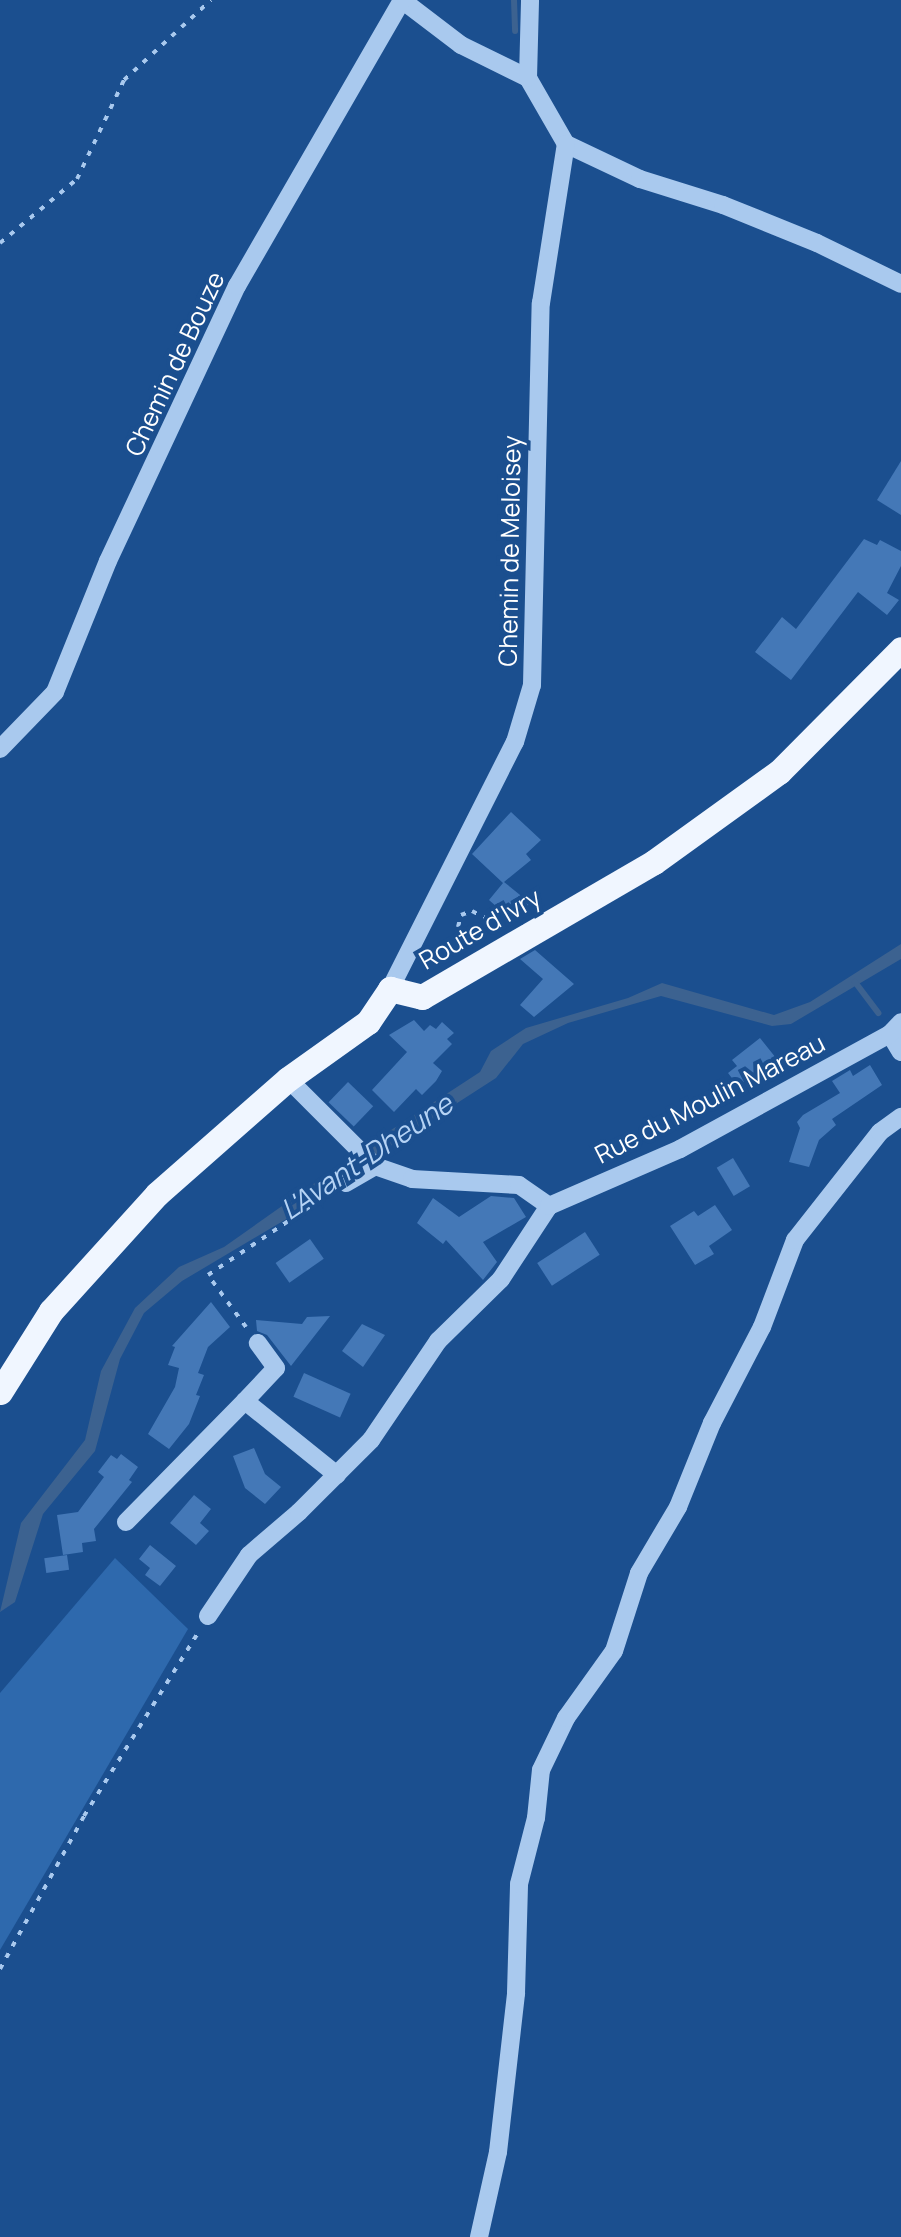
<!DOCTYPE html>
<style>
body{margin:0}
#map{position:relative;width:901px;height:2237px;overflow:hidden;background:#1b4f8f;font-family:Manrope,sans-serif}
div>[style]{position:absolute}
.green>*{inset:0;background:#2e69ad}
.water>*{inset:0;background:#3c6290}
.stream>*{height:6px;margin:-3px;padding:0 3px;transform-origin:3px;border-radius:3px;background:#3c6290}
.building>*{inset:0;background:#4478b7;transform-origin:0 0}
.path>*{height:4px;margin-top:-2px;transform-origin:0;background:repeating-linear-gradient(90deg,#a9c9ee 0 5px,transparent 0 13px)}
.minor>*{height:18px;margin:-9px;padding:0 9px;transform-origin:9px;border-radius:9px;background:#a9c9ee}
.major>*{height:25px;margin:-12.5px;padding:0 12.5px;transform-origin:12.5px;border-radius:12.5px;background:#f0f6ff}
span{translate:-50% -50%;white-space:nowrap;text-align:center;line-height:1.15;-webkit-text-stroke:8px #1b4f8f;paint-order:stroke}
.street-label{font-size:25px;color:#fff}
.water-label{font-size:28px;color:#b5d3f5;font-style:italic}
</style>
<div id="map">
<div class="green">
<i style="clip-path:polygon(115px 1558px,188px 1629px,0 1950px,0 1693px)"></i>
</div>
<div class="water">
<i style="clip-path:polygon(901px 944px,901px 959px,791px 1024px,772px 1026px,661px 996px,568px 1023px,523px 1044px,496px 1078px,375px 1156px,362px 1149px,480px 1072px,491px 1051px,526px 1028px,628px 998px,662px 983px,774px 1015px,810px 1002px)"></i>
<i style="clip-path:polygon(353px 1156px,361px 1166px,310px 1205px,182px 1281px,144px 1313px,120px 1359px,95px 1451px,43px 1514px,15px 1602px,0 1612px,21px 1523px,85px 1440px,101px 1371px,135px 1308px,179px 1267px,224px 1247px)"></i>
</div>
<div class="stream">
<i style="left:514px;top:0;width:31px;rotate:88deg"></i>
<i style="left:855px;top:982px;width:39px;rotate:53deg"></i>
</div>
<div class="building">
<i style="clip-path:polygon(901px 461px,901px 515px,877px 500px)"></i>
<i style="clip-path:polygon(864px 539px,877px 545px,880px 540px,901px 551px,901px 566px,887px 593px,899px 600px,887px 615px,858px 592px,791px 680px,755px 652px,782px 617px,796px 629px)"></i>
<i style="clip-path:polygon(511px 812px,541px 840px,526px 854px,531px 860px,504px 882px,530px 903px,514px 922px,489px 900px,503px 883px,472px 854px)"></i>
<i style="clip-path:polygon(535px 950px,574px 984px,534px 1017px,520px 1005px,543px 979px,520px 959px)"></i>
<i style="clip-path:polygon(414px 1020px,424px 1031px,430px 1025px,436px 1029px,442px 1022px,454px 1033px,447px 1039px,452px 1044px,433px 1063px,442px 1071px,436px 1081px,422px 1095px,416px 1089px,394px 1112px,372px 1090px,407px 1052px,389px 1035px)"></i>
<i style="clip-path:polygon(760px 1038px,776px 1058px,738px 1086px,728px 1073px,737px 1066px,732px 1060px)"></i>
<i style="clip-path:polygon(870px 1065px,882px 1085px,832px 1119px,836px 1125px,819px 1140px,809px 1167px,789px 1162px,800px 1128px,797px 1122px,803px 1115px,840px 1093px,832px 1081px,850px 1070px,853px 1076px)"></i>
<i style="left:348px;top:1082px;width:35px;height:28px;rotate:44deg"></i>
<i style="left:733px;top:1158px;width:33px;height:19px;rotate:59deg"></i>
<i style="clip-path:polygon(491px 1196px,514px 1198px,526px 1217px,483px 1242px,497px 1262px,483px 1280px,446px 1240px,443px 1244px,417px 1223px,433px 1198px,459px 1217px)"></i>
<i style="clip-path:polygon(715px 1205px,732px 1230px,709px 1246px,714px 1254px,695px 1265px,670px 1226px,694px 1211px,698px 1216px)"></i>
<i style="left:585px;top:1232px;width:27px;height:57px;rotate:57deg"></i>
<i style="left:310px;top:1239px;width:24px;height:42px;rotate:55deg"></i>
<i style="clip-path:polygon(211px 1302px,230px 1327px,208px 1347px,198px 1373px,204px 1375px,196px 1395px,200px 1396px,189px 1424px,169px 1449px,148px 1434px,175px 1387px,179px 1368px,168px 1365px,175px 1347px,172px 1346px)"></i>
<i style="clip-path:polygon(330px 1316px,291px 1366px,267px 1335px,257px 1331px,256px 1320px,302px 1324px,307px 1317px)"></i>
<i style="clip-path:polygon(362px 1324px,385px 1335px,363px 1367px,342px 1351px)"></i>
<i style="left:304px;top:1373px;width:51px;height:26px;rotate:24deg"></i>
<i style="clip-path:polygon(254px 1448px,265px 1474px,281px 1487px,265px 1504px,245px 1488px,233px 1456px)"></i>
<i style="clip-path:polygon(121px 1454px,138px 1467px,129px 1480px,132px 1482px,94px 1529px,96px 1541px,82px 1543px,83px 1552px,63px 1555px,57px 1515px,78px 1512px,104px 1477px,98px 1472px,111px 1455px,117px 1459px)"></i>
<i style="clip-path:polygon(194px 1495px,211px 1509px,200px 1523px,209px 1531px,196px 1545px,170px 1523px)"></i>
<i style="clip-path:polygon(150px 1545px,176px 1566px,160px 1586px,145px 1575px,150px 1568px,139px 1559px)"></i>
<i style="left:67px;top:1555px;width:15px;height:23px;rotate:82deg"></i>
</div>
<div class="path">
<i style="left:0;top:243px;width:100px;rotate:-39.7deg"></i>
<i style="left:77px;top:179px;width:110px;rotate:-64.6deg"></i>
<i style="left:124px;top:80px;width:118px;rotate:-42.6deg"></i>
<i style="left:471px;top:942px;width:20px;rotate:-131deg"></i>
<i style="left:458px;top:927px;width:12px;rotate:-76deg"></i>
<i style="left:461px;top:915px;width:12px;rotate:-20deg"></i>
<i style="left:472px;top:911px;width:32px;rotate:28deg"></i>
<i style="left:246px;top:1327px;width:64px;rotate:-126.2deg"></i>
<i style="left:208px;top:1275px;width:147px;rotate:-33.9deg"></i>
<i style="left:0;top:1969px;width:175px;rotate:-61.2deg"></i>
<i style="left:84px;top:1816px;width:216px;rotate:-58.1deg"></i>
</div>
<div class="minor">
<i style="left:402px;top:0;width:74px;rotate:37.3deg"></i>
<i style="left:461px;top:45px;width:75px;rotate:26.2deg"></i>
<i style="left:528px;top:78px;width:76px;rotate:60.1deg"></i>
<i style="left:566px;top:144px;width:82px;rotate:25.3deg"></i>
<i style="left:640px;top:179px;width:87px;rotate:17.4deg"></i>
<i style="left:723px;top:205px;width:101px;rotate:22deg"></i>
<i style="left:817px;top:243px;width:93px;rotate:26deg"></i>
<i style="left:528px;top:78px;width:78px;rotate:-88.5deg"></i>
<i style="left:0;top:749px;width:79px;rotate:-46deg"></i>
<i style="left:55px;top:692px;width:141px;rotate:-68deg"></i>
<i style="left:108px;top:561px;width:304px;rotate:-64.9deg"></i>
<i style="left:237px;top:286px;width:330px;rotate:-60deg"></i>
<i style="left:390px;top:989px;width:277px;rotate:-63.2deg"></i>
<i style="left:515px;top:742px;width:59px;rotate:-73.4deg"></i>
<i style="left:532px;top:685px;width:382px;rotate:-88.7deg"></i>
<i style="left:541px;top:303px;width:161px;rotate:-81.1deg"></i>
<i style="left:890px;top:1034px;width:21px;rotate:59deg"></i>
<i style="left:288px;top:1079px;width:123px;rotate:45deg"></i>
<i style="left:375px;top:1166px;width:39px;rotate:19deg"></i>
<i style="left:412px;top:1179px;width:107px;rotate:3.2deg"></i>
<i style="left:519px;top:1185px;width:37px;rotate:35deg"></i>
<i style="left:346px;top:1183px;width:34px;rotate:-30deg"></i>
<i style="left:245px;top:1401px;width:45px;rotate:-46.8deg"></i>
<i style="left:276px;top:1368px;width:31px;rotate:-126deg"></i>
<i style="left:126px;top:1522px;width:170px;rotate:-45.5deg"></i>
<i style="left:245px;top:1401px;width:118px;rotate:38.8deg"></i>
<i style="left:208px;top:1616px;width:73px;rotate:-56.1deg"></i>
<i style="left:249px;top:1555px;width:66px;rotate:-40.7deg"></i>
<i style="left:299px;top:1512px;width:102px;rotate:-45deg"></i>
<i style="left:371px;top:1440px;width:120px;rotate:-55.9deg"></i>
<i style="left:438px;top:1341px;width:88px;rotate:-44.5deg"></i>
<i style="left:501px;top:1279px;width:87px;rotate:-56.7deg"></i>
<i style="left:549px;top:1206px;width:143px;rotate:-23.5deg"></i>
<i style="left:680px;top:1149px;width:239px;rotate:-28.7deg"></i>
<i style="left:890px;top:1034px;width:16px;rotate:-47deg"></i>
<i style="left:479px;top:2237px;width:87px;rotate:-77.4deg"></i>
<i style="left:498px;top:2152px;width:160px;rotate:-83.5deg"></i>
<i style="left:516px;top:1993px;width:109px;rotate:-88.4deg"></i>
<i style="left:519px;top:1884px;width:68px;rotate:-75.6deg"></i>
<i style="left:536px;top:1818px;width:48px;rotate:-84.1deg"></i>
<i style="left:541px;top:1770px;width:58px;rotate:-64.3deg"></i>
<i style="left:566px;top:1718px;width:82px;rotate:-54.4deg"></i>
<i style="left:614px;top:1651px;width:82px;rotate:-72.2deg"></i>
<i style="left:639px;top:1573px;width:77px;rotate:-59.4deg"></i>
<i style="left:678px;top:1507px;width:91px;rotate:-68deg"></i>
<i style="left:712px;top:1423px;width:108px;rotate:-62.5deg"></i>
<i style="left:762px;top:1327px;width:93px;rotate:-69.2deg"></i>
<i style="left:795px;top:1240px;width:137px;rotate:-51.8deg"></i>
<i style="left:880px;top:1132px;width:26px;rotate:-36deg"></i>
</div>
<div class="major">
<i style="left:0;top:1392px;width:96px;rotate:-57.8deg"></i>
<i style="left:51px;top:1311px;width:158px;rotate:-47.8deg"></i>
<i style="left:157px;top:1194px;width:174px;rotate:-41.3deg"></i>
<i style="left:288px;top:1079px;width:98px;rotate:-35.5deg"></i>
<i style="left:368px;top:1022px;width:40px;rotate:-56deg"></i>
<i style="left:390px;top:989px;width:33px;rotate:14deg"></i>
<i style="left:422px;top:997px;width:268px;rotate:-30.2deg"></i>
<i style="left:654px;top:862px;width:154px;rotate:-35.8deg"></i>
<i style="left:779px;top:772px;width:173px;rotate:-45.2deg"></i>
</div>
<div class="street-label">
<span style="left:175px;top:364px;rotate:-65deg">Chemin de Bouze</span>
<span style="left:510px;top:551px;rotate:-89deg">Chemin de Meloisey</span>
<span style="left:480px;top:929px;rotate:-30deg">Route d'Ivry</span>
<span style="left:710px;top:1099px;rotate:-27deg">Rue du Moulin Mareau</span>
</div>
<div class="water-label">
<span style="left:366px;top:1156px;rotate:-34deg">L'Avant-Dheune</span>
</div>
</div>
